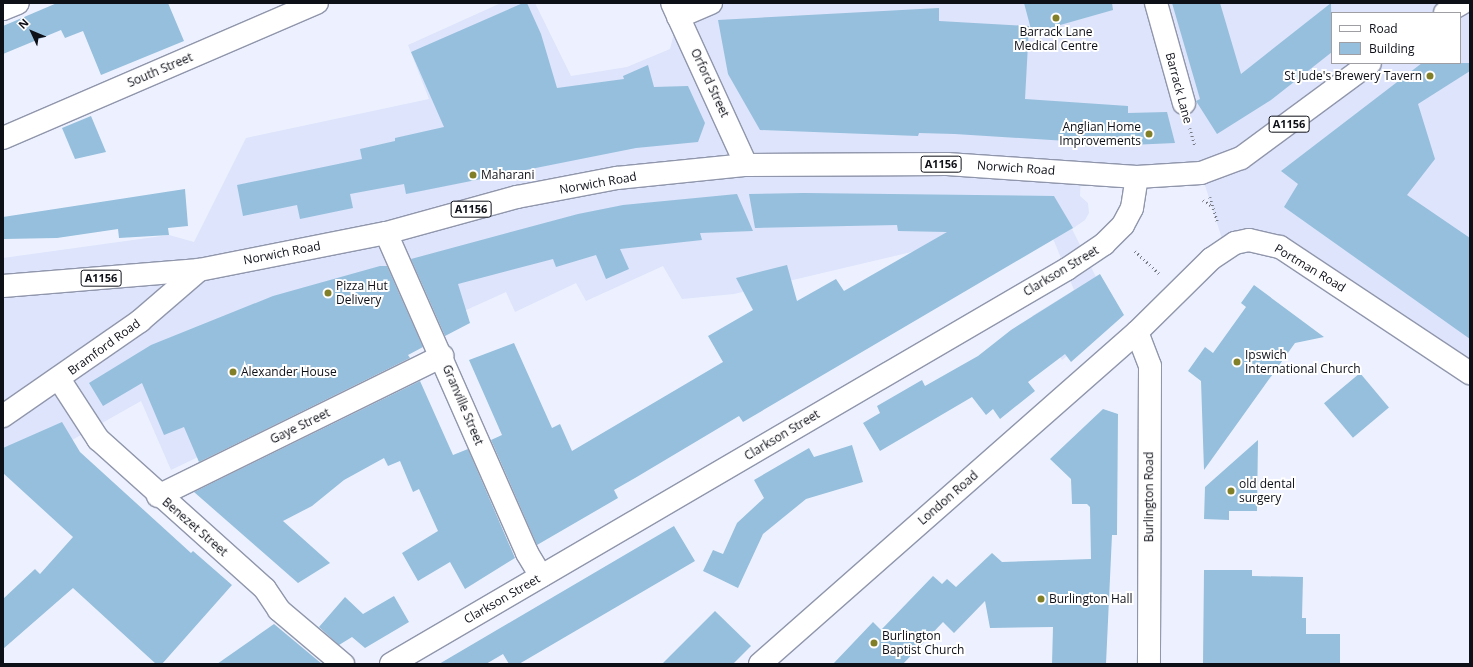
<!DOCTYPE html>
<style>
body{margin:0}
#map{position:relative;width:1473px;height:667px;overflow:hidden;background:#edf1ff;font-family:"Open Sans",sans-serif}
div>[style]{position:absolute}
.built>*{inset:0;background:#dde4fb}
.building>*{inset:0;background:#95bfdc;transform-origin:0 0}
.path>*{height:2.5px;margin-top:-1.25px;transform-origin:0;background:repeating-linear-gradient(90deg,#777a84 0 1px,transparent 0 4px)}
.roads{filter:drop-shadow(1px 0 #9096ab) drop-shadow(-1px 0 #9096ab) drop-shadow(0 1px #9096ab) drop-shadow(0 -1px #9096ab)}
.minor>*{height:22px;margin:-11px;padding:0 11px;transform-origin:11px;border-radius:11px;background:#fff}
.major>*{height:22px;margin:-11px;padding:0 11px;transform-origin:11px;border-radius:11px;background:#fff}
.dots>*{width:11px;height:11px;translate:-50% -50%;box-sizing:border-box;border:2px solid #fff;border-radius:50%}
span{translate:-50% -50%;white-space:nowrap;text-align:center;line-height:1.15;-webkit-text-stroke:4px #fff;paint-order:stroke}
.shield-label span{padding:1px 3px;background:#fff;border:1px solid;border-radius:3px;-webkit-text-stroke-width:0}
.shield-label{font-size:11px;color:#0e1018;font-weight:700}
.poi-label{font-size:12px;color:#0e1018}
.right{translate:-100% -50%;text-align:right}
.left{translate:0 -50%;text-align:left}
.street-label{font-size:12px;color:#0e1018}
.frame{position:absolute;inset:0;border:4px solid #0e1018;pointer-events:none}
.legend{position:absolute;left:1331px;top:12px;width:130px;height:52px;box-sizing:border-box;background:#fff;border:1px solid #9f9fa3;margin:0;padding:5px 7px;list-style:none;font-size:12px;color:#0e1018}
.legend li{display:flex;align-items:center;gap:8px;height:20px}
.legend b{width:20px;border:1px solid #9f9fa3}
.north{position:absolute;left:12px;top:12px;width:40px;height:40px;-webkit-text-stroke:3px #fff;paint-order:stroke;rotate:314deg;font-size:11px;font-weight:700;line-height:16px;text-align:center;color:#0e1018}
.north::after{content:'';display:block;margin:auto;width:14px;height:18px;background:#0e1018;clip-path:polygon(50% 0,100% 100%,50% 72%,0 100%)}
</style>
<div id="map">
<div class="built">
<i style="clip-path:polygon(evenodd,501px 3px,535px 3px,571px 76px,627px 67px,670px 49px,678px 17px,717px 3px,1470px 3px,1470px 373px,1280px 247px,1225px 248px,1201px 173px,1081px 173px,1080px 196px,1088px 203px,1089px 213px,1085px 220px,1072px 229px,1116px 317px,1062px 360px,1032px 316px,1074px 290px,1054px 241px,1039px 216px,979px 236px,734px 294px,682px 299px,663px 266px,586px 301px,576px 283px,515px 312px,506px 292px,442px 321px,421px 276px,383px 290px,316px 400px,171px 470px,141px 401px,19px 470px,3px 445px,3px 258px,169px 235px,194px 242px,246px 138px,429px 99px,408px 45px,501px 3px,1332px 13px,1460px 13px,1460px 63px,1332px 63px,1332px 13px)"></i>
</div>
<div class="building">
<i style="clip-path:polygon(57px 3px,168px 3px,184px 41px,101px 75px,83px 31px,65px 38px,61px 30px,3px 54px,3px 26px)"></i>
<i style="clip-path:polygon(523px 3px,527px 3px,541px 34px,557px 88px,624px 79px,623px 76px,648px 65px,654px 87px,688px 86px,705px 123px,698px 142px,636px 148px,406px 194px,404px 184px,350px 194px,353px 208px,300px 219px,297px 205px,243px 216px,237px 185px,362px 159px,360px 149px,395px 141px,395px 138px,444px 127px,411px 52px)"></i>
<i style="clip-path:polygon(1024px 3px,1112px 3px,1113px 10px,1032px 33px)"></i>
<i style="clip-path:polygon(1172px 3px,1220px 3px,1241px 74px,1331px 3px,1332px 52px,1271px 100px,1217px 134px,1196px 101px,1200px 99px)"></i>
<i style="clip-path:polygon(939px 8px,939px 21px,1029px 26px,1025px 99px,1128px 106px,1128px 113px,1167px 112px,1175px 143px,1130px 145px,955px 134px,919px 133px,918px 136px,760px 130px,728px 74px,718px 20px)"></i>
<i style="clip-path:polygon(1422px 63px,1470px 63px,1470px 71px,1418px 104px,1435px 159px,1407px 195px,1470px 238px,1470px 339px,1284px 207px,1298px 184px,1281px 171px)"></i>
<i style="clip-path:polygon(91px 116px,106px 152px,75px 159px,62px 128px)"></i>
<i style="clip-path:polygon(185px 189px,188px 226px,168px 228px,169px 235px,119px 238px,118px 229px,57px 238px,3px 239px,3px 217px)"></i>
<i style="clip-path:polygon(804px 193px,1054px 196px,1073px 228px,743px 422px,739px 416px,635px 478px,614px 490px,618px 498px,537px 545px,491px 440px,502px 435px,469px 360px,514px 343px,552px 428px,560px 424px,572px 451px,723px 362px,708px 336px,753px 310px,736px 278px,787px 265px,797px 301px,836px 279px,844px 291px,947px 232px,898px 231px,897px 225px,755px 228px,749px 194px)"></i>
<i style="clip-path:polygon(737px 194px,753px 231px,700px 233px,702px 240px,620px 249px,629px 269px,606px 279px,596px 255px,556px 267px,553px 259px,458px 284px,470px 323px,445px 336px,411px 259px,578px 214px,623px 205px)"></i>
<i style="clip-path:polygon(380px 266px,387px 266px,423px 347px,408px 355px,410px 358px,199px 462px,184px 427px,164px 435px,142px 383px,103px 406px,89px 383px,151px 345px,273px 296px)"></i>
<i style="clip-path:polygon(1100px 274px,1124px 315px,1071px 362px,1065px 354px,1028px 382px,1035px 391px,1000px 419px,993px 409px,986px 415px,972px 397px,880px 451px,863px 423px,880px 413px,877px 406px,922px 380px,925px 386px,978px 356px,1011px 330px)"></i>
<i style="clip-path:polygon(1254px 285px,1324px 337px,1295px 343px,1204px 470px,1201px 381px,1188px 371px,1205px 347px,1213px 353px,1246px 307px,1241px 303px)"></i>
<i style="left:1360px;top:373px;width:45px;height:47px;rotate:50deg"></i>
<i style="clip-path:polygon(420px 381px,453px 455px,468px 449px,515px 558px,465px 589px,450px 562px,418px 581px,402px 553px,438px 531px,419px 489px,413px 492px,400px 461px,388px 466px,384px 458px,344px 480px,312px 506px,283px 521px,330px 563px,298px 583px,194px 492px)"></i>
<i style="clip-path:polygon(1103px 409px,1118px 414px,1117px 535px,1112px 535px,1106px 664px,1052px 664px,1053px 627px,990px 628px,985px 601px,954px 633px,943px 622px,903px 664px,833px 664px,873px 622px,881px 630px,933px 576px,942px 584px,947px 579px,956px 587px,992px 553px,1002px 562px,1091px 559px,1090px 507px,1087px 504px,1072px 504px,1071px 479px,1050px 459px)"></i>
<i style="clip-path:polygon(62px 422px,80px 452px,191px 553px,193px 551px,232px 585px,162px 664px,156px 664px,73px 588px,3px 649px,3px 599px,35px 569px,40px 574px,73px 537px,3px 473px,3px 448px)"></i>
<i style="clip-path:polygon(1258px 440px,1257px 511px,1229px 511px,1229px 520px,1204px 519px,1205px 487px)"></i>
<i style="clip-path:polygon(852px 445px,863px 482px,806px 499px,763px 534px,738px 588px,703px 571px,713px 550px,723px 554px,737px 523px,764px 498px,754px 480px,809px 448px,814px 457px)"></i>
<i style="clip-path:polygon(674px 526px,695px 561px,519px 664px,509px 664px,503px 654px,486px 664px,439px 664px)"></i>
<i style="clip-path:polygon(1204px 570px,1252px 570px,1252px 576px,1303px 577px,1302px 618px,1306px 618px,1306px 634px,1340px 634px,1340px 663px,1203px 664px)"></i>
<i style="clip-path:polygon(394px 596px,409px 622px,365px 648px,352px 637px,339px 645px,319px 627px,345px 597px,363px 614px)"></i>
<i style="clip-path:polygon(715px 611px,751px 646px,733px 664px,662px 664px)"></i>
<i style="clip-path:polygon(274px 624px,322px 664px,217px 664px)"></i>
</div>
<div class="path">
<i style="left:1190px;top:128px;width:19px;rotate:74deg"></i>
<i style="left:1210px;top:197px;width:27px;rotate:73deg"></i>
<i style="left:1203px;top:200px;width:11px;rotate:34deg"></i>
<i style="left:1135px;top:251px;width:33px;rotate:43deg"></i>
</div>
<div class="roads">
<div class="minor">
<i style="left:672px;top:3px;width:178px;rotate:65.4deg"></i>
<i style="left:1156px;top:3px;width:104px;rotate:74.4deg"></i>
<i style="left:3px;top:9px;width:16px;rotate:-22deg"></i>
<i style="left:678px;top:17px;width:36px;rotate:-23deg"></i>
<i style="left:3px;top:138px;width:342px;rotate:-23.3deg"></i>
<i style="left:386px;top:233px;width:350px;rotate:66.2deg"></i>
<i style="left:527px;top:553px;width:27px;rotate:59deg"></i>
<i style="left:1137px;top:332px;width:36px;rotate:69deg"></i>
<i style="left:1150px;top:366px;width:298px;rotate:90.2deg"></i>
<i style="left:59px;top:379px;width:72px;rotate:57deg"></i>
<i style="left:98px;top:439px;width:224px;rotate:41.9deg"></i>
<i style="left:265px;top:589px;width:25px;rotate:56deg"></i>
<i style="left:279px;top:610px;width:84px;rotate:40.2deg"></i>
<i style="left:158px;top:496px;width:317px;rotate:-26.2deg"></i>
<i style="left:391px;top:664px;width:783px;rotate:-30.3deg"></i>
<i style="left:1067px;top:269px;width:45px;rotate:-34deg"></i>
<i style="left:1104px;top:244px;width:27px;rotate:-45deg"></i>
<i style="left:1123px;top:225px;width:19px;rotate:-62deg"></i>
<i style="left:1132px;top:208px;width:31px;rotate:-81deg"></i>
<i style="left:760px;top:664px;width:502px;rotate:-41.37deg"></i>
<i style="left:1137px;top:332px;width:104px;rotate:-44.6deg"></i>
<i style="left:1211px;top:259px;width:29px;rotate:-34deg"></i>
<i style="left:1235px;top:243px;width:14px;rotate:-12deg"></i>
<i style="left:1249px;top:240px;width:32px;rotate:13deg"></i>
<i style="left:1280px;top:247px;width:228px;rotate:33.6deg"></i>
</div>
<div class="major">
<i style="left:1445px;top:13px;width:20px;rotate:-30deg"></i>
<i style="left:3px;top:286px;width:197px;rotate:-4.7deg"></i>
<i style="left:199px;top:270px;width:191px;rotate:-11.2deg"></i>
<i style="left:386px;top:233px;width:136px;rotate:-15.4deg"></i>
<i style="left:517px;top:197px;width:102px;rotate:-10.8deg"></i>
<i style="left:617px;top:178px;width:130px;rotate:-5.8deg"></i>
<i style="left:746px;top:165px;width:201px;rotate:-0.3deg"></i>
<i style="left:947px;top:164px;width:190px;rotate:3.9deg"></i>
<i style="left:1137px;top:177px;width:64px;rotate:-3.6deg"></i>
<i style="left:1201px;top:173px;width:43px;rotate:-20.6deg"></i>
<i style="left:1241px;top:158px;width:160px;rotate:-36.4deg"></i>
<i style="left:3px;top:416px;width:167px;rotate:-34.7deg"></i>
<i style="left:140px;top:321px;width:78px;rotate:-40.8deg"></i>
</div>
</div>
<div class="dots">
<i style="left:1056px;top:18px;background:#817f27"></i>
<i style="left:1430px;top:76px;background:#817f27"></i>
<i style="left:1149px;top:134px;background:#817f27"></i>
<i style="left:473px;top:175px;background:#817f27"></i>
<i style="left:328px;top:293px;background:#817f27"></i>
<i style="left:1237px;top:362px;background:#817f27"></i>
<i style="left:233px;top:372px;background:#817f27"></i>
<i style="left:1231px;top:491px;background:#817f27"></i>
<i style="left:1041px;top:599px;background:#817f27"></i>
<i style="left:874px;top:643px;background:#817f27"></i>
</div>
<div class="shield-label">
<span style="left:1289px;top:124px">A1156</span>
<span style="left:941px;top:164px">A1156</span>
<span style="left:471px;top:209px">A1156</span>
<span style="left:101px;top:278px">A1156</span>
</div>
<div class="poi-label">
<span style="left:1056px;top:39px">Barrack Lane<br>Medical Centre</span>
<span class="right" style="left:1422px;top:76px">St Jude's Brewery Tavern</span>
<span class="right" style="left:1141px;top:134px">Anglian Home<br>Improvements</span>
<span class="left" style="left:481px;top:175px">Maharani</span>
<span class="left" style="left:336px;top:293px">Pizza Hut<br>Delivery</span>
<span class="left" style="left:1245px;top:362px">Ipswich<br>International Church</span>
<span class="left" style="left:241px;top:372px">Alexander House</span>
<span class="left" style="left:1239px;top:491px">old dental<br>surgery</span>
<span class="left" style="left:1049px;top:599px">Burlington Hall</span>
<span class="left" style="left:882px;top:643px">Burlington<br>Baptist Church</span>
</div>
<div class="street-label">
<span style="left:160px;top:70px;rotate:-23deg">South Street</span>
<span style="left:710px;top:83px;rotate:65deg">Orford Street</span>
<span style="left:1179px;top:88px;rotate:75deg">Barrack Lane</span>
<span style="left:1016px;top:168px;rotate:4deg">Norwich Road</span>
<span style="left:598px;top:183px;rotate:-10deg">Norwich Road</span>
<span style="left:282px;top:253px;rotate:-11deg">Norwich Road</span>
<span style="left:1310px;top:268px;rotate:31deg">Portman Road</span>
<span style="left:1061px;top:271px;rotate:-31deg">Clarkson Street</span>
<span style="left:104px;top:347px;rotate:-36deg">Bramford Road</span>
<span style="left:463px;top:405px;rotate:67deg">Granville Street</span>
<span style="left:300px;top:426px;rotate:-26deg">Gaye Street</span>
<span style="left:782px;top:435px;rotate:-31deg">Clarkson Street</span>
<span style="left:1149px;top:497px;rotate:-90deg">Burlington Road</span>
<span style="left:948px;top:498px;rotate:-41deg">London Road</span>
<span style="left:195px;top:527px;rotate:41deg">Benezet Street</span>
<span style="left:502px;top:599px;rotate:-30deg">Clarkson Street</span>
</div>
<div class="frame"></div>
<ul class="legend">
<li><b style="height:5px;background:#fff"></b>Road</li>
<li><b style="height:11px;background:#95bfdc"></b>Building</li>
</ul>
<div class="north">N</div>
</div>
